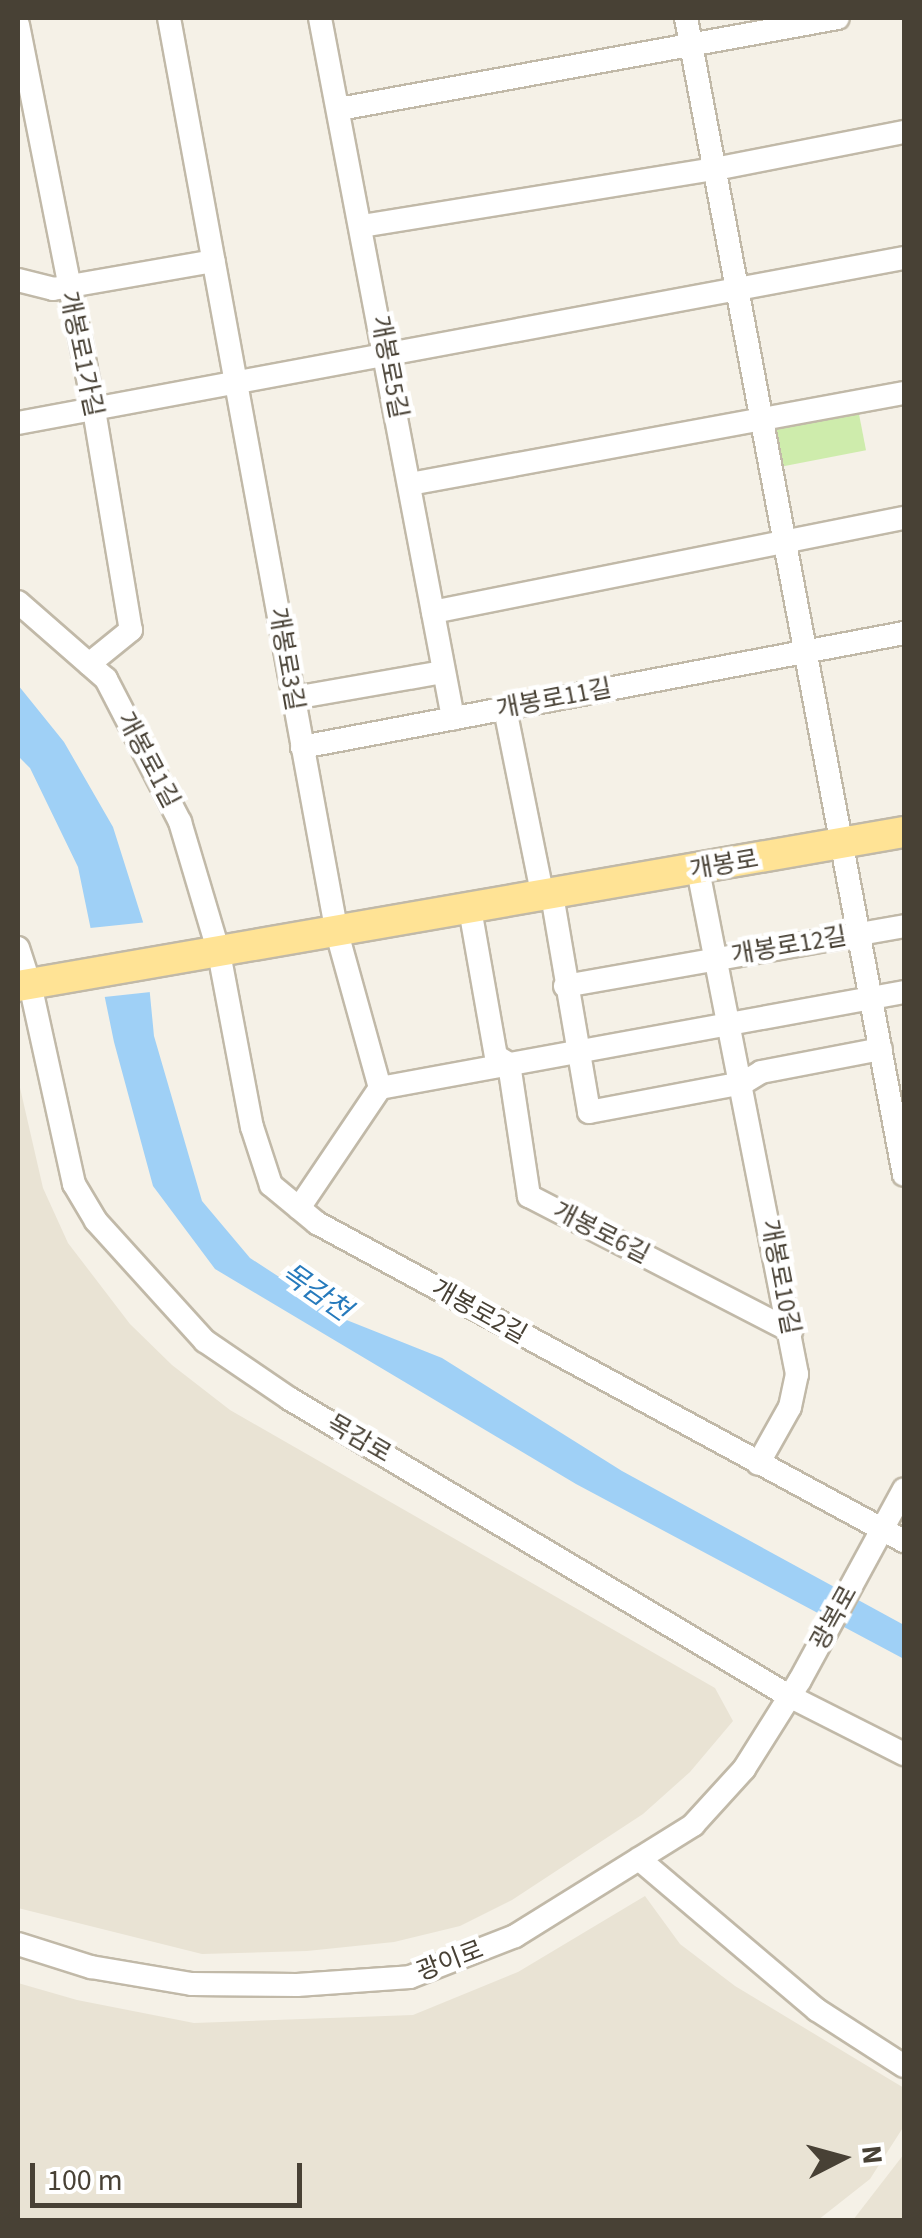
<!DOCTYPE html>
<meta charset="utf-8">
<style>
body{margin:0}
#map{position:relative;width:922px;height:2238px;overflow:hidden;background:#f5f1e7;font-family:"Source Sans 3","Noto Sans KR",sans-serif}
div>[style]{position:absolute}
.residential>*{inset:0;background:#e9e3d4}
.green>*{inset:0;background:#ceecac;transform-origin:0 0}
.water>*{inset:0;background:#9fd0f6}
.pier>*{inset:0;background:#f5f1e7;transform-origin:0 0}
.roads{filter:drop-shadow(2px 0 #c1b9a8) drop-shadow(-2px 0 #c1b9a8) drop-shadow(0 2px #c1b9a8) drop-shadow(0 -2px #c1b9a8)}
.minor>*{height:22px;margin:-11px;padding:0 11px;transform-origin:11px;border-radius:11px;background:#fff}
.major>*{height:30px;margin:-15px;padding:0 15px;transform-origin:15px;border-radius:15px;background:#ffe395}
span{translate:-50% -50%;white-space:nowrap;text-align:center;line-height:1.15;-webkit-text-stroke:9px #fff;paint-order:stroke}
.street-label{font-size:25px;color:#484135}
.water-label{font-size:28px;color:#267abc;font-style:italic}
.frame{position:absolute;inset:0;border:20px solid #484135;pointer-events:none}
.north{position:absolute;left:792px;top:2108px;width:100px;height:100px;-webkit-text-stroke:8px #fff;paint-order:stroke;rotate:84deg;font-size:28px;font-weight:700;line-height:40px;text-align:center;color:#484135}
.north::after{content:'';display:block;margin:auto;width:35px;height:45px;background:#484135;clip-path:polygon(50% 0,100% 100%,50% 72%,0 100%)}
.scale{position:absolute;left:30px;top:2163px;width:272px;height:45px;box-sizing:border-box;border:5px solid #484135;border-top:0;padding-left:12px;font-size:30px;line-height:35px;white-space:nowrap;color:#484135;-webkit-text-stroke:8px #fff;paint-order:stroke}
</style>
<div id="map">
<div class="residential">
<i style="clip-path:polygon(18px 1079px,43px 1188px,68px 1243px,130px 1324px,172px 1365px,230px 1410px,715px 1688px,733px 1721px,690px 1772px,643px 1814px,512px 1900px,460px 1926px,394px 1942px,307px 1951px,202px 1954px,18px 1908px)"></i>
<i style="clip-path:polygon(645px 1896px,680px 1944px,735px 1986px,904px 2088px,904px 2126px,870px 2179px,818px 2220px,18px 2220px,18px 1983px,77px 2000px,194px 2023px,413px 2015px,518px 1972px)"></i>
<i style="clip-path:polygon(904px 2154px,904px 2220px,853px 2220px)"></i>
</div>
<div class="green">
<i style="left:858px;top:409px;width:42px;height:96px;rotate:79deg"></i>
</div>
<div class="water">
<i style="clip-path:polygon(18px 685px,64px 742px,113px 827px,143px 922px,154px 1036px,202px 1201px,250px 1258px,344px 1319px,442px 1358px,622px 1471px,904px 1625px,904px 1659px,576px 1484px,215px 1269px,153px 1186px,114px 1042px,78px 867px,30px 768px,18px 756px)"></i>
</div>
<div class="pier">
<i style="left:148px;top:922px;width:70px;height:63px;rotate:84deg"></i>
</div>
<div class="roads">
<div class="minor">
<i style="left:169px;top:18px;width:930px;rotate:79.6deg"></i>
<i style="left:337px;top:933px;width:161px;rotate:74.5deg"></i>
<i style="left:380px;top:1088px;width:145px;rotate:124deg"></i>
<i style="left:320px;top:18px;width:713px;rotate:79.24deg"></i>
<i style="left:686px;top:18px;width:1177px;rotate:79.33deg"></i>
<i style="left:18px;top:25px;width:392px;rotate:78.8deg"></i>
<i style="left:94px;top:410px;width:223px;rotate:80.5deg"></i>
<i style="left:131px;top:630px;width:54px;rotate:141deg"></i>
<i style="left:339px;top:109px;width:507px;rotate:-10.34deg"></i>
<i style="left:362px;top:226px;width:358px;rotate:-9.2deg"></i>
<i style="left:715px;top:169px;width:193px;rotate:-11.1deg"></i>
<i style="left:18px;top:280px;width:36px;rotate:14deg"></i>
<i style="left:53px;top:289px;width:163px;rotate:-9.9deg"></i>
<i style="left:18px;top:423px;width:901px;rotate:-10.55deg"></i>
<i style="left:410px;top:484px;width:502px;rotate:-10.44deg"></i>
<i style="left:18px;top:602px;width:117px;rotate:41.2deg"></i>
<i style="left:106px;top:679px;width:161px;rotate:62.6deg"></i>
<i style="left:180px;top:822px;width:137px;rotate:73.4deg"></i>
<i style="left:219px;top:953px;width:177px;rotate:79.3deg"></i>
<i style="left:252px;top:1127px;width:61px;rotate:71.9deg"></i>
<i style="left:271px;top:1185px;width:60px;rotate:39.6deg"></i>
<i style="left:317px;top:1223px;width:668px;rotate:28.45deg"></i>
<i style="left:433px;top:612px;width:480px;rotate:-11.3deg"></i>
<i style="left:294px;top:698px;width:151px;rotate:-9.9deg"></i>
<i style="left:505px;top:709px;width:192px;rotate:78.6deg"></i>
<i style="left:302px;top:747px;width:613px;rotate:-10.72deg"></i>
<i style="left:698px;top:870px;width:514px;rotate:78.89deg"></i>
<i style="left:797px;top:1374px;width:34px;rotate:102deg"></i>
<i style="left:790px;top:1407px;width:65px;rotate:119.3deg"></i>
<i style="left:552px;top:895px;width:220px;rotate:80.3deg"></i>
<i style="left:589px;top:1112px;width:157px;rotate:-10.7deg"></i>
<i style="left:743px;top:1083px;width:21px;rotate:-31deg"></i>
<i style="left:761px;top:1072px;width:122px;rotate:-10.9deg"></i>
<i style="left:470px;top:909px;width:149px;rotate:80deg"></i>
<i style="left:496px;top:1056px;width:15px;rotate:32deg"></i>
<i style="left:18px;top:948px;width:38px;rotate:72deg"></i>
<i style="left:30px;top:984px;width:205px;rotate:77.6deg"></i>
<i style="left:74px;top:1184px;width:43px;rotate:59.3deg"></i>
<i style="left:96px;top:1221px;width:162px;rotate:47.8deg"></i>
<i style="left:205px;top:1341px;width:103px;rotate:34.3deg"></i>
<i style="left:290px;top:1399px;width:581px;rotate:30.76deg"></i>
<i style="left:789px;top:1696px;width:129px;rotate:26.8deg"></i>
<i style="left:565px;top:986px;width:344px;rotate:-10deg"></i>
<i style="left:509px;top:1064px;width:134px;rotate:81.4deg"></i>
<i style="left:529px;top:1196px;width:295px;rotate:27.3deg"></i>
<i style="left:380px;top:1088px;width:533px;rotate:-10.38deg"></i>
<i style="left:639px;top:1859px;width:233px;rotate:40.3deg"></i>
<i style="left:817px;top:2010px;width:103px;rotate:32.8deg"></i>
<i style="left:18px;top:1944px;width:77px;rotate:17.5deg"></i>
<i style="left:91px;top:1967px;width:102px;rotate:9.6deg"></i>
<i style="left:192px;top:1984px;width:105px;rotate:0.5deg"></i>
<i style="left:297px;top:1985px;width:113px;rotate:-4deg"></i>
<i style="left:410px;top:1977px;width:113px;rotate:-21.3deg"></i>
<i style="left:515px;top:1936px;width:210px;rotate:-31.9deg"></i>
<i style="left:693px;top:1825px;width:76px;rotate:-47.7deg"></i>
<i style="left:744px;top:1769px;width:105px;rotate:-57.8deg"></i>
<i style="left:800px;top:1680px;width:217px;rotate:-61.4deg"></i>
</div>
<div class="major">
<i style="left:18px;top:986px;width:899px;rotate:-9.86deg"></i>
</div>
</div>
<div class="street-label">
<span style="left:81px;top:354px;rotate:78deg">개봉로1가길</span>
<span style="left:389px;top:367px;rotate:79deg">개봉로5길</span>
<span style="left:286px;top:659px;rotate:80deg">개봉로3길</span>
<span style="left:554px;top:699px;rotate:-11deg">개봉로11길</span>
<span style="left:148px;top:760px;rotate:62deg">개봉로1길</span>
<span style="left:724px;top:865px;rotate:-10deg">개봉로</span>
<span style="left:789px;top:946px;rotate:-10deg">개봉로12길</span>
<span style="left:601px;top:1233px;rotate:27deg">개봉로6길</span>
<span style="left:780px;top:1277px;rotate:79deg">개봉로10길</span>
<span style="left:479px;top:1312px;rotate:29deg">개봉로2길</span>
<span style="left:359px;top:1439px;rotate:30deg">목감로</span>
<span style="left:834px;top:1618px;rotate:-61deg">광복로</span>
<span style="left:450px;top:1961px;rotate:-21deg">광이로</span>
</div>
<div class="water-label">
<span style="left:316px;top:1292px;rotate:35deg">목감천</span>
</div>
<div class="frame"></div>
<div class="north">N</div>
<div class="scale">100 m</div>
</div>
